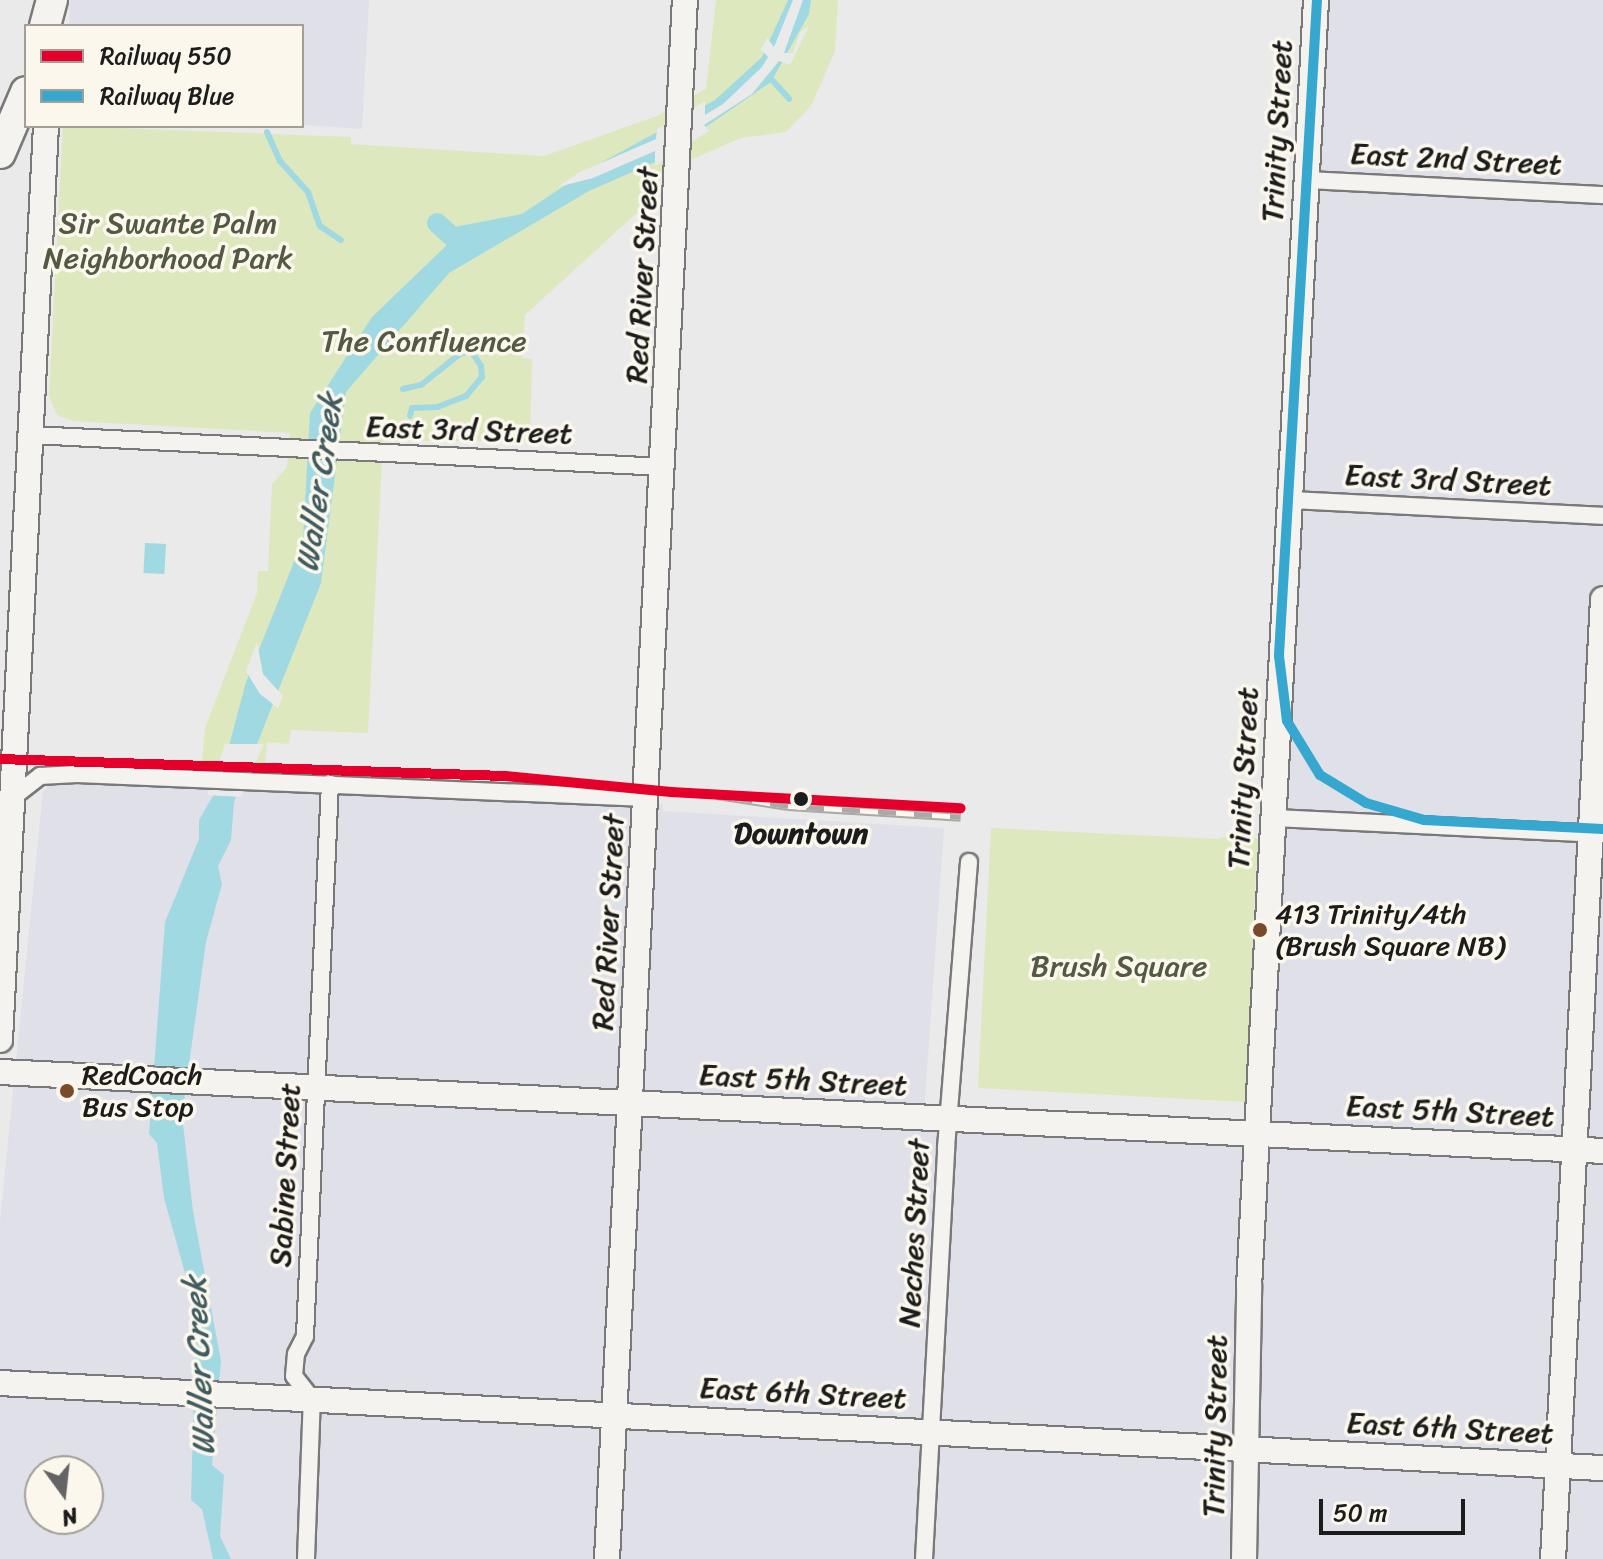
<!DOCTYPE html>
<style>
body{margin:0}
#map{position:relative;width:1603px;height:1559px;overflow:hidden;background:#eaeaea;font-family:Sriracha,sans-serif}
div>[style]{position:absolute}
.built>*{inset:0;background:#e0e0e9}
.green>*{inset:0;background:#dde8be}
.water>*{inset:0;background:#a1d9e2;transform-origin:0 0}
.pier>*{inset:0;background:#eaeaea}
.stream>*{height:6px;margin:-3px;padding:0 3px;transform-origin:3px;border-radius:3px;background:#a1d9e2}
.canal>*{height:20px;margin:-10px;padding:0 10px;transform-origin:10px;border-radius:10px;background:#a1d9e2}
.roads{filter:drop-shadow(2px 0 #797979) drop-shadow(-2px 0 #797979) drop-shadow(0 2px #797979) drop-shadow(0 -2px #797979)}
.minor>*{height:16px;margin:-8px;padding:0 8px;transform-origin:8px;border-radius:8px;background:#f4f3f0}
.secondary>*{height:24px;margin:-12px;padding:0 12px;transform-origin:12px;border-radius:12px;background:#f4f3f0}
.motorway>*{height:30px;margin:-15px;padding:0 15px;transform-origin:15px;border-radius:15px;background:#f4f3f0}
.rail>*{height:9px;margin-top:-4.5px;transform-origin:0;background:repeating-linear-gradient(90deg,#fbf7ec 0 18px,#aaa9a8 0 36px);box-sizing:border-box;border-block:2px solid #aaa9a8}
.rail-1>*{height:10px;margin:-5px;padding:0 5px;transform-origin:5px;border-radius:5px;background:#e4002b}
.rail-2>*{height:10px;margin:-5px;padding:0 5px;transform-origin:5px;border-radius:5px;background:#36a7cf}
.dots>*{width:22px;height:22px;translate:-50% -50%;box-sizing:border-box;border:4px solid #fbf7ec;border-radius:50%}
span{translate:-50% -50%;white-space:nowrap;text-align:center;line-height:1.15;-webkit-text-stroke:7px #fbf7ec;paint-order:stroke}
.bus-label{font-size:28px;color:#1c1c1c}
.left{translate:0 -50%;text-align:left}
.street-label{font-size:30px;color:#1c1c1c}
.park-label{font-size:30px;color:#535942}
.stop-label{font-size:30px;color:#1c1c1c;font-weight:700}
.water-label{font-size:32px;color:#405c60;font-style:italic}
.legend{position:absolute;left:24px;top:24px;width:280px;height:104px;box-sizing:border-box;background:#fbf7ec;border:2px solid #a29f99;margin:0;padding:10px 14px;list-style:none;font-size:24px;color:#1c1c1c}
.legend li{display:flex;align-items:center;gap:16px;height:40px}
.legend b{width:40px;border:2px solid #a29f99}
.north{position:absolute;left:24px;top:1455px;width:80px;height:80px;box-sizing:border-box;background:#fbf7ec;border:2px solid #a29f99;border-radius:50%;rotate:165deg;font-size:22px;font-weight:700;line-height:32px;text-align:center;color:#1c1c1c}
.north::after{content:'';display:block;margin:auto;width:28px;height:36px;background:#646464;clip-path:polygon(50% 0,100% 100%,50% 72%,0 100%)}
.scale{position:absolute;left:1319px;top:1499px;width:146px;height:36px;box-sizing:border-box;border:4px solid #1c1c1c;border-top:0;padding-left:10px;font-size:24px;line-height:28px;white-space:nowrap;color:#1c1c1c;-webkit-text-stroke:6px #fbf7ec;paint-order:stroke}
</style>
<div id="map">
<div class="built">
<i style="clip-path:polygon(70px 0,369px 0,362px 129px,302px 125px,302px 26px,69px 26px)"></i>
<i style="clip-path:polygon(evenodd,1329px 0,1603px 0,1603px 1559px,0 1559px,0 1222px,43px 791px,50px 784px,109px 780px,646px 803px,663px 804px,663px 811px,944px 828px,923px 1127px,1271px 1138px,1329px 0,40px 1471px,88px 1471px,88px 1519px,40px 1519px,40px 1471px)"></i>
</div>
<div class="green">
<i style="clip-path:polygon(716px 0,838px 0,835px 51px,811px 106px,786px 132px,741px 138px,655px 175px,652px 199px,525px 315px,522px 358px,532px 359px,530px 441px,383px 441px,368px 733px,291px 730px,289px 744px,267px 742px,265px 765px,202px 761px,205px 728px,257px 593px,258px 571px,268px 571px,272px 484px,287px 467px,290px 433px,73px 421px,57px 415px,49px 396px,63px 126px,351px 137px,351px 144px,544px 156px,657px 116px,706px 89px)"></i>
<i style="clip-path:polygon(991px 828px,1218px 839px,1240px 832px,1260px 840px,1264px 855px,1256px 866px,1246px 1102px,978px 1088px)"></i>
</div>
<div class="water">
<i style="clip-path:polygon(788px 0,811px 0,809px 14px,771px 82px,655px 162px,589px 191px,449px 273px,346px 392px,321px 583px,234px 802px,231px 840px,218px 866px,222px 884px,206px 942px,182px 1115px,193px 1211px,221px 1361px,212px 1465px,224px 1475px,220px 1536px,231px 1559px,213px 1559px,202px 1509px,191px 1500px,196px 1312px,164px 1198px,157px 1143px,149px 1134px,165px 922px,199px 839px,199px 820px,218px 787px,246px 682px,303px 539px,310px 413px,372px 317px,448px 244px,449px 228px,522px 214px,588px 170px,715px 100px,762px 57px)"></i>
<i style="left:145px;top:543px;width:21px;height:30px;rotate:3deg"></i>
</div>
<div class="pier">
<i style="clip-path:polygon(793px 0,803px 0,784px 53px,793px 53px,800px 32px,809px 26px,790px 65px,779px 61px,752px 94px,704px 125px,709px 131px,655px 166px,655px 151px,593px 178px,558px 187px,578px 173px,656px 139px,657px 129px,705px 101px,705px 115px,723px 104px,762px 67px,768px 57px,761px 49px,767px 38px,774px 47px)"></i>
<i style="clip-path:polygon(257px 642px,263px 674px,283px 696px,278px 708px,260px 694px,246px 671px)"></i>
<i style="clip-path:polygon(225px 744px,264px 744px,241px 797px,207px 795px)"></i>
</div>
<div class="stream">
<i style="left:773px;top:81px;width:24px;rotate:48deg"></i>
<i style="left:267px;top:132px;width:32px;rotate:66deg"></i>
<i style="left:280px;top:161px;width:42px;rotate:47.9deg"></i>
<i style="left:308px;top:192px;width:36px;rotate:71deg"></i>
<i style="left:320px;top:226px;width:25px;rotate:34deg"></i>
<i style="left:403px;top:389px;width:18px;rotate:-13deg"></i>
<i style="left:421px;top:385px;width:51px;rotate:-38.7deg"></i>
<i style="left:461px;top:353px;width:10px;rotate:-11deg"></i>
<i style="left:471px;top:351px;width:18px;rotate:56deg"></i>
<i style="left:481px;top:366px;width:11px;rotate:85deg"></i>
<i style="left:482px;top:377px;width:25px;rotate:130deg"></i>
<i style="left:466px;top:396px;width:30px;rotate:159deg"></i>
<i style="left:438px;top:407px;width:26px;rotate:178deg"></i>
<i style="left:412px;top:408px;width:8px;rotate:104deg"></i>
</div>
<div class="canal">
<i style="left:437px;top:223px;width:39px;rotate:42deg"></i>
</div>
<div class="roads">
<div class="minor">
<i style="left:1306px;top:180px;width:297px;rotate:2.9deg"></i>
<i style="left:32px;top:435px;width:633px;rotate:2.9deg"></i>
<i style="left:1290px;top:500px;width:313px;rotate:2.9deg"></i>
<i style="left:12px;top:798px;width:36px;rotate:-38deg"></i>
<i style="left:40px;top:776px;width:37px;rotate:-3deg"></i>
<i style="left:77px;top:774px;width:570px;rotate:2.42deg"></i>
<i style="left:1273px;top:818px;width:330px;rotate:2.8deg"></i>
<i style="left:306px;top:1559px;width:160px;rotate:-87.9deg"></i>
<i style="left:312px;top:1399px;width:29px;rotate:-128deg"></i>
<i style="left:294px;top:1376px;width:22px;rotate:-85deg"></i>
<i style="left:296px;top:1354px;width:20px;rotate:-63deg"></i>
<i style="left:305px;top:1336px;width:553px;rotate:-87.41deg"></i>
<i style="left:924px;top:1559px;width:412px;rotate:-86.9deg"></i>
<i style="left:946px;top:1148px;width:287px;rotate:-85.4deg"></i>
</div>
<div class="secondary">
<i style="left:0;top:1040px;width:915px;rotate:-87.12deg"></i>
<i style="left:0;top:1072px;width:1605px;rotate:2.82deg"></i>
<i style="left:0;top:1383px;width:1605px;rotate:3.04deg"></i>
<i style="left:607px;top:1559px;width:1561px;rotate:-87.14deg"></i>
<i style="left:1244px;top:1559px;width:272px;rotate:-88.9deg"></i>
<i style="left:1249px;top:1287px;width:1289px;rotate:-87.02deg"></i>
<i style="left:1553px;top:1559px;width:961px;rotate:-87.02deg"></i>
</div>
<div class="motorway">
<i style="left:45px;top:26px;width:27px;rotate:-75deg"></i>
<i style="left:0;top:153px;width:66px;rotate:-66.9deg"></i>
</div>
</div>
<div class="rail">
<i style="left:717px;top:795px;width:72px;rotate:8.8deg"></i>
<i style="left:788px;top:806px;width:173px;rotate:3.6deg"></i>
</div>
<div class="rail-1">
<i style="left:0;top:759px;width:505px;rotate:1.93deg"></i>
<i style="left:505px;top:776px;width:167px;rotate:5.5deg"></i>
<i style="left:671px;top:792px;width:290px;rotate:3.2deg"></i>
</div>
<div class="rail-2">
<i style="left:1317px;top:0;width:657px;rotate:93.32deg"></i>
<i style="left:1279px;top:656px;width:65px;rotate:83deg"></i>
<i style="left:1287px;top:721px;width:63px;rotate:58.6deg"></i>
<i style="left:1320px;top:775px;width:54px;rotate:31.3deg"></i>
<i style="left:1366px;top:803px;width:60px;rotate:16.3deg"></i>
<i style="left:1424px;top:820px;width:179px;rotate:2.9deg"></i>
</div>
<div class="dots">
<i style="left:801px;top:799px;background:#1c1c1c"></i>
<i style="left:1260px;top:930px;background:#7a4b2a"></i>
<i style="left:67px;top:1091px;background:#7a4b2a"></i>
</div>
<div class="bus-label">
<span class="left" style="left:1275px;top:930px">413 Trinity/4th<br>(Brush Square NB)</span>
<span class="left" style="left:82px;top:1091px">RedCoach<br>Bus Stop</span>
</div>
<div class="street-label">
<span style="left:1277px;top:131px;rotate:-87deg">Trinity Street</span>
<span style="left:1456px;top:159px;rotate:3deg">East 2nd Street</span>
<span style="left:642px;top:275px;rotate:-87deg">Red River Street</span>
<span style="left:469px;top:430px;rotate:2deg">East 3rd Street</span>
<span style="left:1448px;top:480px;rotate:3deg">East 3rd Street</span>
<span style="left:1243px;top:778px;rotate:-87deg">Trinity Street</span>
<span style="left:608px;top:922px;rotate:-87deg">Red River Street</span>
<span style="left:803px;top:1080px;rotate:3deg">East 5th Street</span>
<span style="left:1450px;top:1111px;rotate:3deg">East 5th Street</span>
<span style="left:285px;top:1175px;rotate:-87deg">Sabine Street</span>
<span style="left:914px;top:1233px;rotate:-87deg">Neches Street</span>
<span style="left:803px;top:1393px;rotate:3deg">East 6th Street</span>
<span style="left:1215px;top:1426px;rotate:-89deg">Trinity Street</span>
<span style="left:1450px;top:1428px;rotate:3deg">East 6th Street</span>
</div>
<div class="park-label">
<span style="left:168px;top:240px">Sir Swante Palm<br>Neighborhood Park</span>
<span style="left:424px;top:341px">The Confluence</span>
<span style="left:1119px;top:966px">Brush Square</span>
</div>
<div class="stop-label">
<span style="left:801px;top:833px">Downtown</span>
</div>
<div class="water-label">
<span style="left:320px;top:483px;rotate:-82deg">Waller Creek</span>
<span style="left:200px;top:1366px;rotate:-93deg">Waller Creek</span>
</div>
<ul class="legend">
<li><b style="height:10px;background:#e4002b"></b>Railway 550</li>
<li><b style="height:10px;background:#36a7cf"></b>Railway Blue</li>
</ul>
<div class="north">N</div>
<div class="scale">50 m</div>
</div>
